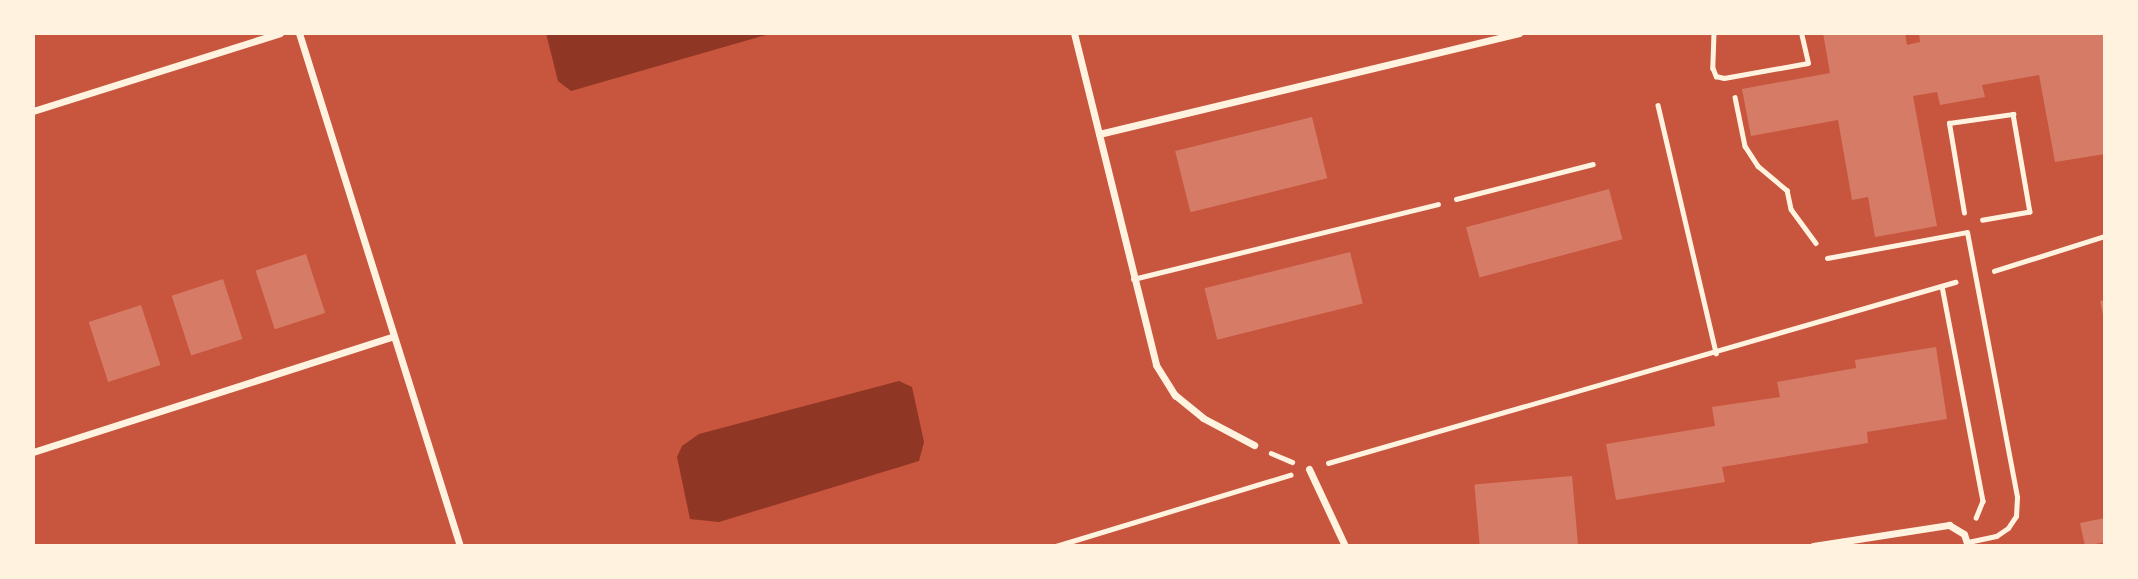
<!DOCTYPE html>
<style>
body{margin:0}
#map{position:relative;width:2138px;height:579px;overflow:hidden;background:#c8553d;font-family:"Fira Sans",sans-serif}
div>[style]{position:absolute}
.water>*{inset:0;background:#8f3625}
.building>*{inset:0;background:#d67c66;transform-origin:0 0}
.path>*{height:4.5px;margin:-2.25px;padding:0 2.25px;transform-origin:2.25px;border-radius:2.25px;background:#fff3e0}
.service>*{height:5px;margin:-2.5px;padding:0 2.5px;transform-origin:2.5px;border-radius:2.5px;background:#fff3e0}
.minor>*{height:7px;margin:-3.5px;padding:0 3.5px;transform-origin:3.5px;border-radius:3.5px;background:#fff3e0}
span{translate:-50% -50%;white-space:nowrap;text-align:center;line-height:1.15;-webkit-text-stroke:6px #fff3e0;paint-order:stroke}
.frame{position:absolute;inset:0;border:35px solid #fff3e0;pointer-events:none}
</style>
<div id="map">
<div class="water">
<i style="clip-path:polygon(546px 33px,773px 33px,571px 91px,558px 81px)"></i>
<i style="clip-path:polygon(899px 381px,912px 387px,924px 442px,919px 461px,719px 522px,690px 519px,677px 457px,682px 446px,699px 434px)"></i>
</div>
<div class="building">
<i style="clip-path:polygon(1823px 33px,1905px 33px,1907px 45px,1920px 42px,1919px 33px,2104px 33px,2105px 154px,2055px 162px,2039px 75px,1982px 85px,1985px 97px,1940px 105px,1937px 92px,1913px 96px,1937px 226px,1875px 237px,1868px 197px,1852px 200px,1838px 120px,1751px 136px,1742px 89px,1830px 73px)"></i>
<i style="left:1312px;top:117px;width:63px;height:141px;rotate:76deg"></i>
<i style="left:1609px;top:189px;width:52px;height:148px;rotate:75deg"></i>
<i style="left:1350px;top:252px;width:53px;height:150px;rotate:76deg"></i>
<i style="left:306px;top:254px;width:62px;height:53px;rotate:72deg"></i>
<i style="left:223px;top:279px;width:63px;height:54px;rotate:72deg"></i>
<i style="clip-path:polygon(2105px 300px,2105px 319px,2104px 319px,2100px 301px)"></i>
<i style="left:141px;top:305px;width:63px;height:55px;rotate:72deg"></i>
<i style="clip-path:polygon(1936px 347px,1947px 419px,1867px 432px,1868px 443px,1722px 467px,1725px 482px,1616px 500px,1606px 444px,1715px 426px,1712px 407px,1780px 397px,1777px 382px,1856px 368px,1855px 360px)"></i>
<i style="left:1572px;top:476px;width:70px;height:98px;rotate:85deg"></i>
<i style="clip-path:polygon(2105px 518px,2105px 542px,2085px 546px,2080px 523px)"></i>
</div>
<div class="path">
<i style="left:1714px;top:33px;width:35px;rotate:92deg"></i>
<i style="left:1713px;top:68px;width:9px;rotate:69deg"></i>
<i style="left:1716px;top:76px;width:8px;rotate:14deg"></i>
<i style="left:1724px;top:78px;width:85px;rotate:-10.1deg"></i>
<i style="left:1808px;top:63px;width:31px;rotate:-103deg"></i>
<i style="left:1735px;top:97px;width:50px;rotate:78.5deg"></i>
<i style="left:1745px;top:146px;width:24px;rotate:57deg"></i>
<i style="left:1758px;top:166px;width:38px;rotate:40deg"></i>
<i style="left:1787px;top:190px;width:19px;rotate:78deg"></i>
<i style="left:1791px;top:209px;width:42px;rotate:53.7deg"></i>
<i style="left:1658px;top:105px;width:255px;rotate:76.8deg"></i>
<i style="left:1456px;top:199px;width:141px;rotate:-14.3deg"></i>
<i style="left:1964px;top:213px;width:91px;rotate:-99.5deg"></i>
<i style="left:1949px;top:123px;width:65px;rotate:-8deg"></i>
<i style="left:2013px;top:114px;width:99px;rotate:80.2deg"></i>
<i style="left:2030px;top:212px;width:48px;rotate:170.3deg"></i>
<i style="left:1994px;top:271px;width:116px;rotate:-17.5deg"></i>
<i style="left:1942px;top:286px;width:219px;rotate:79.2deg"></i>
<i style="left:1983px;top:501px;width:18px;rotate:112deg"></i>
<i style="left:1271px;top:453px;width:23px;rotate:23deg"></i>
<i style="left:1328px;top:463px;width:653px;rotate:-16.1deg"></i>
<i style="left:1056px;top:546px;width:245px;rotate:-16.9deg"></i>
</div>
<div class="service">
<i style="left:1827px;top:258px;width:142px;rotate:-10.5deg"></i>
<i style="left:1967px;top:232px;width:270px;rotate:79.3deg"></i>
<i style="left:2017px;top:497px;width:19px;rotate:93deg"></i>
<i style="left:2016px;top:516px;width:14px;rotate:124deg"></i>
<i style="left:2008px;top:528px;width:14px;rotate:146deg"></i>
<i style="left:1996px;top:536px;width:30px;rotate:168deg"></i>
<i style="left:1133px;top:279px;width:314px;rotate:-13.8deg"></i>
</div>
<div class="minor">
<i style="left:299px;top:33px;width:538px;rotate:72.58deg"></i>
<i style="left:1074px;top:33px;width:342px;rotate:76.1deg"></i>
<i style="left:1156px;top:365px;width:36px;rotate:58deg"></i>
<i style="left:1175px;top:395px;width:36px;rotate:39deg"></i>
<i style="left:1203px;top:418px;width:58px;rotate:27.9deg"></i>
<i style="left:33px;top:111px;width:259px;rotate:-17.5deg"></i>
<i style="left:1099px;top:134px;width:432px;rotate:-13.5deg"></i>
<i style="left:33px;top:452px;width:377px;rotate:-17.8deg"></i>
<i style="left:1309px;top:469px;width:85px;rotate:64.9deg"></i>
<i style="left:1813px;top:546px;width:138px;rotate:-8.8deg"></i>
<i style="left:1949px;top:525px;width:17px;rotate:31deg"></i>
<i style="left:1964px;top:534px;width:13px;rotate:72deg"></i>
</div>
<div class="frame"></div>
</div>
